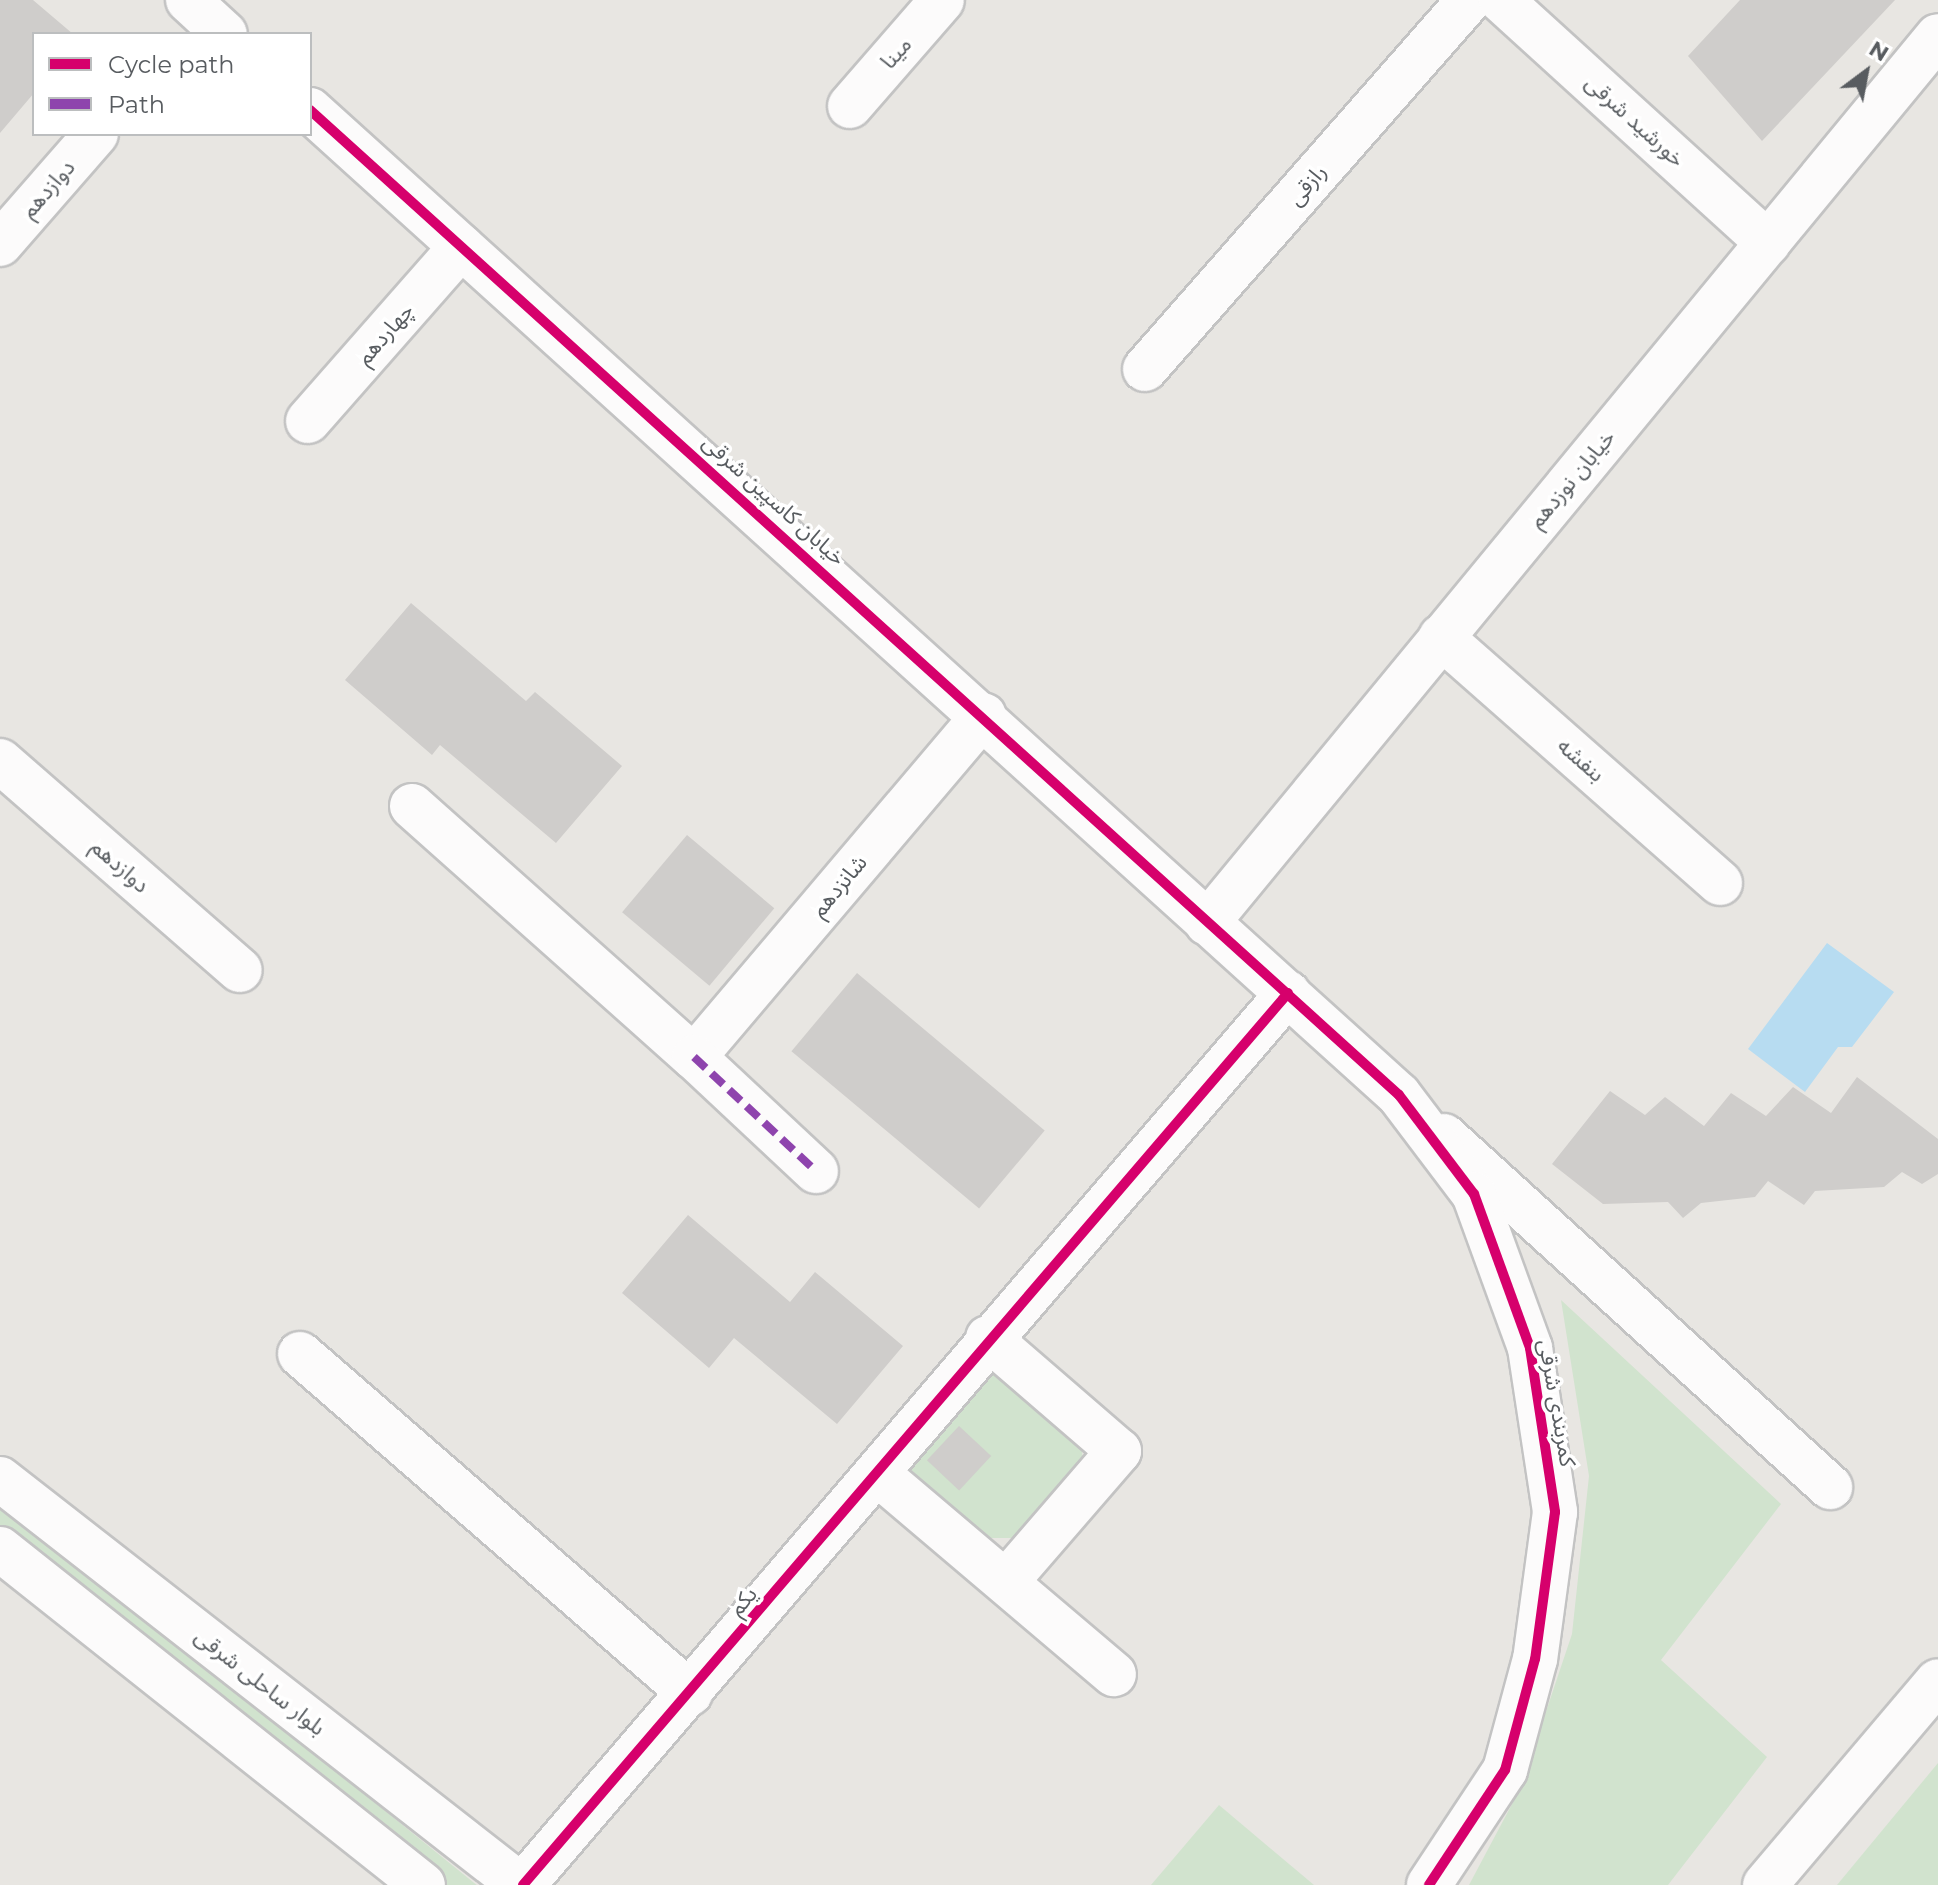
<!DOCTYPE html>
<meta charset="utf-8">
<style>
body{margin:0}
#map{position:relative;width:1938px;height:1885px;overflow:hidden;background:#e8e6e2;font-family:Montserrat,"Noto Sans Arabic",sans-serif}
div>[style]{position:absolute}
.green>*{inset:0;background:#d1e3ce;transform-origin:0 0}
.water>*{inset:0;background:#b7dcf1}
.building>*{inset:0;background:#cfcdcb;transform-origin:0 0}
.roads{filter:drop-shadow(2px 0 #c3c3c3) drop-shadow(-2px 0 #c3c3c3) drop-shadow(0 2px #c3c3c3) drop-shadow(0 -2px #c3c3c3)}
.street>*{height:44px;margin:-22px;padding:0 22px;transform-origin:22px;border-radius:22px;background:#fcfbfb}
.secondary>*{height:44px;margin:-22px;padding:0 22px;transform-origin:22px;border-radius:22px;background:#fcfbfb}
.quiet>*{height:8px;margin-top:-4px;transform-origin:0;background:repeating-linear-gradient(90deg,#8e44ad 0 16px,transparent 0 24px)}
.cycleway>*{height:10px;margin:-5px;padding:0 5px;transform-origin:5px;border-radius:5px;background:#d6006c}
span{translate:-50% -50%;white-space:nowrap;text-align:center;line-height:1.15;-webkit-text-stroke:7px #fff;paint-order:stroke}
.street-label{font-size:22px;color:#585c60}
.legend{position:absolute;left:32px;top:32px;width:280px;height:104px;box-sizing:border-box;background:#fff;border:2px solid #bcbebf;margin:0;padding:10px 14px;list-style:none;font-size:24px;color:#585c60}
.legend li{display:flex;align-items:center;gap:16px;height:40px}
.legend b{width:40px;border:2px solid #bcbebf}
.north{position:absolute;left:1826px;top:32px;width:80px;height:80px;-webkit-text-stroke:6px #fff;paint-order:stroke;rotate:32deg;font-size:22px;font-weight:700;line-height:32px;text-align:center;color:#585c60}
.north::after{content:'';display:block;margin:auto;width:28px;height:36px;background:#585c60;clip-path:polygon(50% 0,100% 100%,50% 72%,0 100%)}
</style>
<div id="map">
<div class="green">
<i style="clip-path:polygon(1561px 1300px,1781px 1504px,1661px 1660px,1767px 1757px,1668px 1885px,1469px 1885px,1520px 1789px,1572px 1634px,1589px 1476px)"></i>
<i style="clip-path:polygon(1001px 1366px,1079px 1430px,1083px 1459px,1015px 1538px,988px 1538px,912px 1472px,907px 1440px,971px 1371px)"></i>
<i style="left:0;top:1499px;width:617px;height:24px;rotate:39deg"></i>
<i style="clip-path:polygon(1938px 1763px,1938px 1885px,1837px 1885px)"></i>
<i style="clip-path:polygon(1219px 1805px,1314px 1885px,1151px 1885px)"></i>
</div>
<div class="water">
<i style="clip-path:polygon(1827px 943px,1894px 992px,1852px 1047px,1838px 1047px,1805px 1092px,1748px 1049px)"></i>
</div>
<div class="building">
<i style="clip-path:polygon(0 0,33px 0,73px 34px,34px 34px,34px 93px,0 133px)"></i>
<i style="clip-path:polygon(1740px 0,1895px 0,1762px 141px,1688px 56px)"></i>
<i style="clip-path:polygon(411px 603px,526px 701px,535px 692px,622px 766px,556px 843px,440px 745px,432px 755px,345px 680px)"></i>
<i style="left:687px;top:835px;width:114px;height:101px;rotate:40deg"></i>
<i style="left:857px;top:973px;width:245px;height:102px;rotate:40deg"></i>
<i style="clip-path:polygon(1857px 1077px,1938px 1139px,1938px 1174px,1922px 1184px,1902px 1172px,1884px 1187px,1815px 1191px,1804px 1205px,1768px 1181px,1755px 1197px,1701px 1203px,1683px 1218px,1668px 1202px,1603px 1204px,1552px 1164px,1610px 1091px,1645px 1115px,1665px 1097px,1704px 1126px,1731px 1093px,1766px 1116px,1793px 1087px,1831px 1113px)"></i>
<i style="clip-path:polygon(688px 1215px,790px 1302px,815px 1272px,903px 1346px,837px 1424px,734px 1338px,709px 1368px,622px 1293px)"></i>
<i style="left:959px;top:1426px;width:44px;height:47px;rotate:43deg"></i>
</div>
<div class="roads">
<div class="street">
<i style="left:850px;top:106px;width:140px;rotate:-49deg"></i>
<i style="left:0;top:244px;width:146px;rotate:-48.9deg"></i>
<i style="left:1145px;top:369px;width:491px;rotate:-48.7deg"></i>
<i style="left:308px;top:421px;width:232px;rotate:-48.7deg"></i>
<i style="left:1441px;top:637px;width:372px;rotate:41.4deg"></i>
<i style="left:0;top:761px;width:318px;rotate:41.1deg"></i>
<i style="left:412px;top:806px;width:378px;rotate:41.7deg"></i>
<i style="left:694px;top:1057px;width:448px;rotate:-49.7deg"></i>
<i style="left:694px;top:1057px;width:167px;rotate:43.1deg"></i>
<i style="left:1444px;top:1136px;width:522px;rotate:42.28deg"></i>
<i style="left:988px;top:1338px;width:173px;rotate:40.8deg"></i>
<i style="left:1119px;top:1451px;width:173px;rotate:130.8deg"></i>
<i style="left:300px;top:1354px;width:517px;rotate:41deg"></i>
<i style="left:879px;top:1475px;width:308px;rotate:40.3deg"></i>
<i style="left:523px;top:1885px;width:1175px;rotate:-49.38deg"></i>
</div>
<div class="secondary">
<i style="left:188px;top:0;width:50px;rotate:42.6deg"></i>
<i style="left:1501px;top:0;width:361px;rotate:42.3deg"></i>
<i style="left:310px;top:110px;width:1468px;rotate:42.13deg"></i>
<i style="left:1399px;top:1095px;width:124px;rotate:52.9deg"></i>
<i style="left:1474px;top:1194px;width:164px;rotate:70deg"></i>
<i style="left:1530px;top:1348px;width:166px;rotate:81.3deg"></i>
<i style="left:1555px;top:1512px;width:148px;rotate:97.7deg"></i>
<i style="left:1535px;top:1659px;width:115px;rotate:105.1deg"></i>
<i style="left:1505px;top:1770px;width:138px;rotate:123.5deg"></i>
<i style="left:1207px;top:923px;width:1149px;rotate:-50.51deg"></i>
<i style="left:0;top:1479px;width:660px;rotate:37.98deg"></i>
<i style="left:0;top:1549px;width:540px;rotate:38.46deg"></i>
<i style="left:1765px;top:1885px;width:267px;rotate:-49.7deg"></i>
</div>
</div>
<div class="quiet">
<i style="left:694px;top:1057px;width:167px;rotate:43.1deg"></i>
</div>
<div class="cycleway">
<i style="left:310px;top:110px;width:1468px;rotate:42.13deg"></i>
<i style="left:1399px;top:1095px;width:124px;rotate:52.9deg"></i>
<i style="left:1474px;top:1194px;width:164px;rotate:70deg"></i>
<i style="left:1530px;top:1348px;width:166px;rotate:81.3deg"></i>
<i style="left:1555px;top:1512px;width:148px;rotate:97.7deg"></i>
<i style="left:1535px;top:1659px;width:115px;rotate:105.1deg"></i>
<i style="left:1505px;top:1770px;width:138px;rotate:123.5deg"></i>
<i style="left:523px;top:1885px;width:1175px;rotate:-49.38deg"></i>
</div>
<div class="street-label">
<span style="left:896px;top:53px;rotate:-49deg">مینا</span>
<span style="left:1635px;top:121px;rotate:42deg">خورشید شرقی</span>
<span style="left:1307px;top:185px;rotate:-49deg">رازقی</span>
<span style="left:48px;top:189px;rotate:-49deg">دوازدهم</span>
<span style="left:385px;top:334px;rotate:-49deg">چهاردهم</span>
<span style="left:1572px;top:479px;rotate:-50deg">خیابان نوزدهم</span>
<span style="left:774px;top:500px;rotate:42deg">خیابان کاسپین شرقی</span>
<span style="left:1581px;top:760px;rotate:41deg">بنفشه</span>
<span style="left:120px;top:866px;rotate:41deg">دوازدهم</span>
<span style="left:839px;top:886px;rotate:-50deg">شانزدهم</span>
<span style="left:1557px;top:1403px;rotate:80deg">کمربندی شرقی</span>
<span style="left:743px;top:1601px;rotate:-49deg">یکم</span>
<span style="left:260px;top:1682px;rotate:38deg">بلوار ساحلی شرقی</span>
</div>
<ul class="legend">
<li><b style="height:10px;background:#d6006c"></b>Cycle path</li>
<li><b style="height:10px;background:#8e44ad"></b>Path</li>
</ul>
<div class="north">N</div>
</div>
